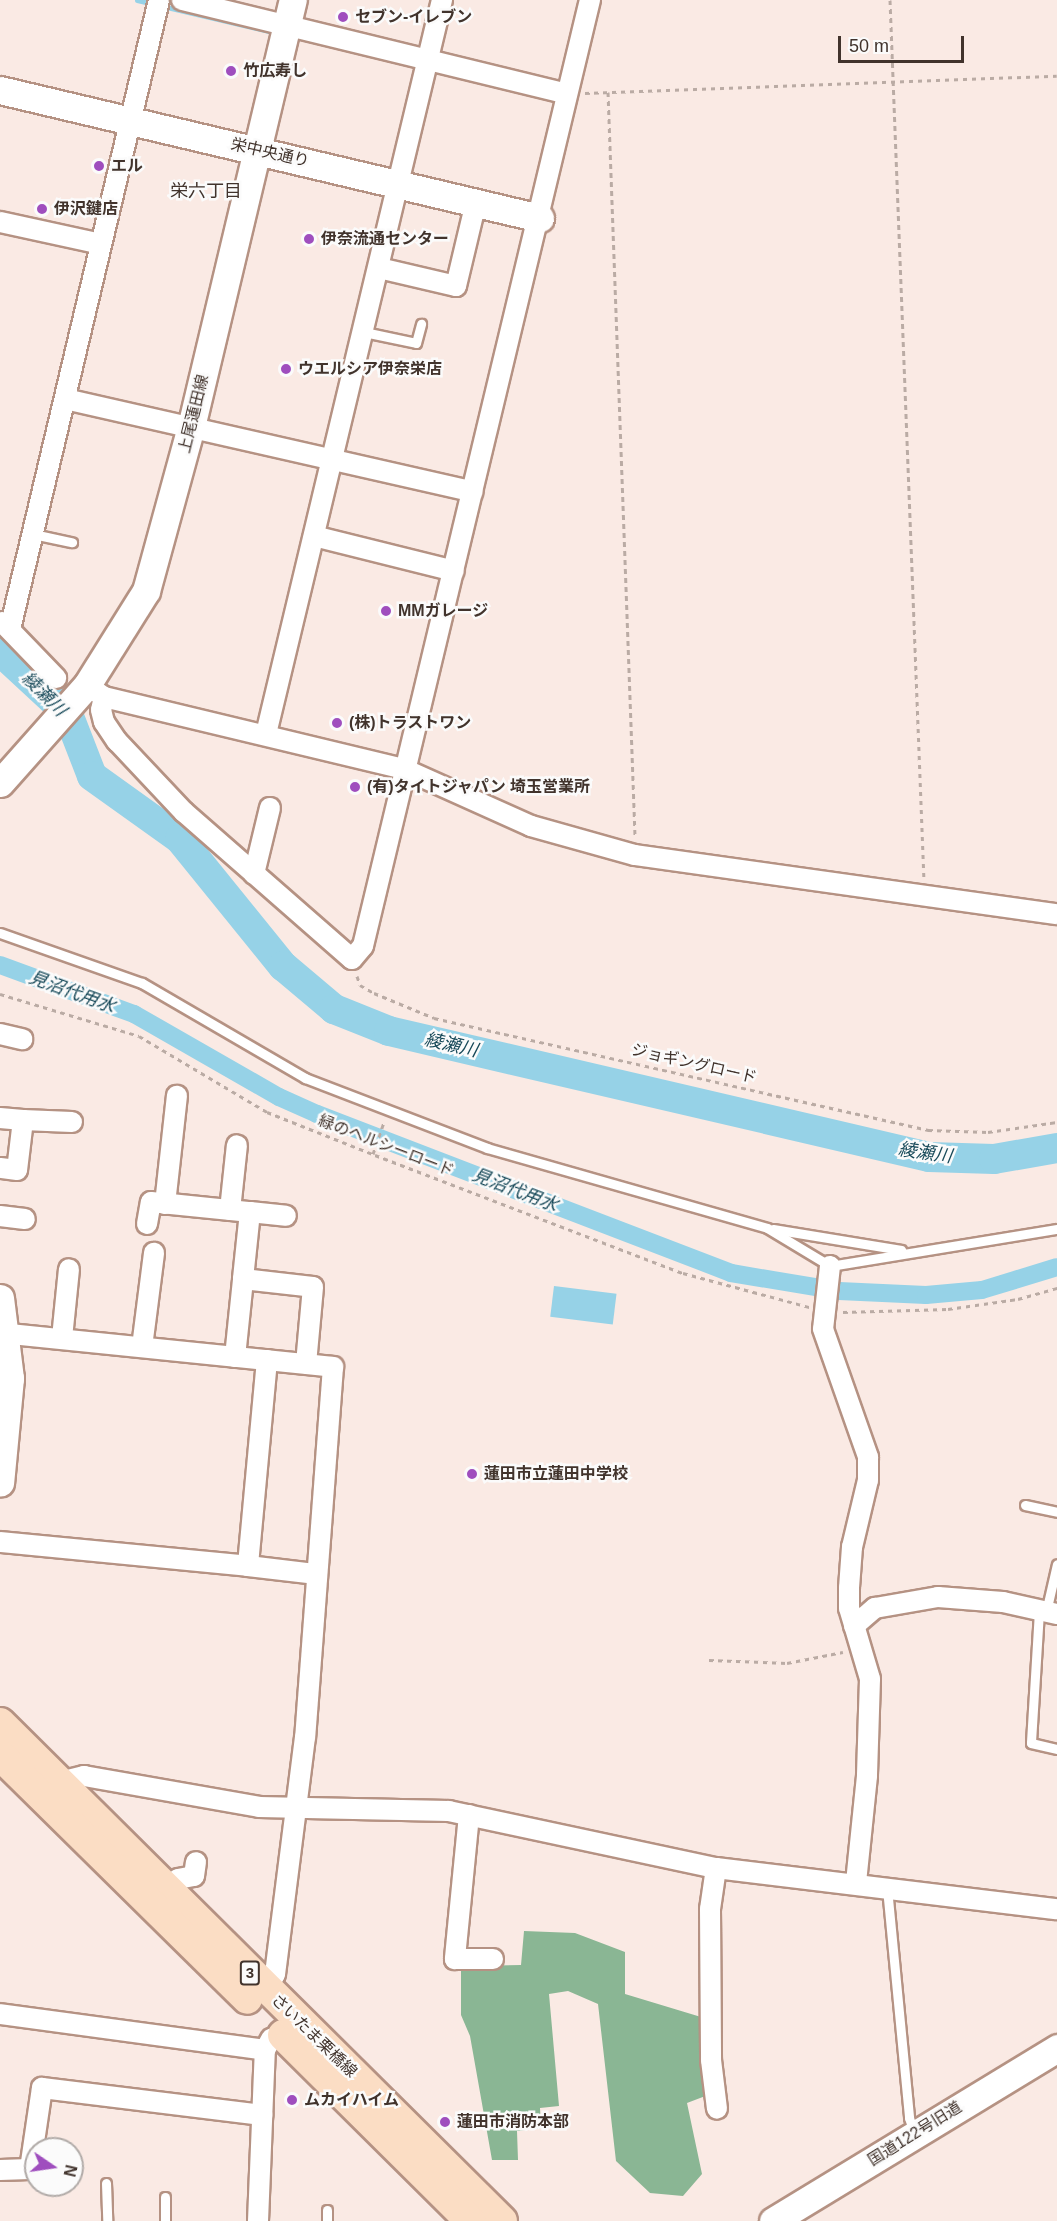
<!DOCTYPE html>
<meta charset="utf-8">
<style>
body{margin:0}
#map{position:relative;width:1057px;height:2221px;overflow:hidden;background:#faeae4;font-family:Helvetica,"Noto Sans JP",sans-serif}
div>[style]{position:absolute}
.forest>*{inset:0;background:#8ab694}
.water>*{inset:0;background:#96d2e7;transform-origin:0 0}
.stream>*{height:5px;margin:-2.5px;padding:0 2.5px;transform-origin:2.5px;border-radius:2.5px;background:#96d2e7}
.canal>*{height:18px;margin:-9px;padding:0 9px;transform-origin:9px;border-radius:9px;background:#96d2e7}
.river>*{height:30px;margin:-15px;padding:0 15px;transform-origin:15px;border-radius:15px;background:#96d2e7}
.path>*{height:3px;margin-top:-1.5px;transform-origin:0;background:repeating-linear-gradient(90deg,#baaba4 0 4.5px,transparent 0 9px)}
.roads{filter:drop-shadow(2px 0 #b59283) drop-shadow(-2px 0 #b59283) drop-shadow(0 2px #b59283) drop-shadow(0 -2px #b59283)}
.lane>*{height:9px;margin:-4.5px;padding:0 4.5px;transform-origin:4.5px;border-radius:4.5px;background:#fff}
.street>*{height:20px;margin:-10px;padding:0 10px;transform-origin:10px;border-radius:10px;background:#fff}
.secondary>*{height:27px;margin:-13.5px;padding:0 13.5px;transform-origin:13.5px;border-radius:13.5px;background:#fff}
.primary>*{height:30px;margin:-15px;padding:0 15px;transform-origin:15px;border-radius:15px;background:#fbddc4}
.dots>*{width:16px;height:16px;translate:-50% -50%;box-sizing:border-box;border:3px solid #fbfbfb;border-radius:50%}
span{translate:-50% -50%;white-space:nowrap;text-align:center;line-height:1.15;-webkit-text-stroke:5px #fbfbfb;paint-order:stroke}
.shield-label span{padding:2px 4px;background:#fbfbfb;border:2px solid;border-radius:4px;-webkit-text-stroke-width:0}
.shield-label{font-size:15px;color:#41332c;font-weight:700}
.poi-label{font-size:16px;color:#41332c;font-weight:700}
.left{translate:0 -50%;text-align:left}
.street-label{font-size:16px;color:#41332c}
.neighbourhood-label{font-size:18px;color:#41332c}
.water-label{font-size:18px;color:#174959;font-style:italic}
.north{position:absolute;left:24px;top:2137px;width:60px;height:60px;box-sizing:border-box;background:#fbfbfb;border:2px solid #b1aba8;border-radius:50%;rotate:103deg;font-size:16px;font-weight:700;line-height:24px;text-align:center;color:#41332c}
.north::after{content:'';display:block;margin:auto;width:21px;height:27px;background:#9f4ebe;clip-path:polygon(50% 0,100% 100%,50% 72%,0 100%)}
.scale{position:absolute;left:838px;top:36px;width:126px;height:27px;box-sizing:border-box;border:3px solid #41332c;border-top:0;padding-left:8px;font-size:18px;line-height:21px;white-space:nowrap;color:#41332c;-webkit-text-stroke:4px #fbfbfb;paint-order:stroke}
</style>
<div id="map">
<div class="forest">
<i style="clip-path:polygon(524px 1931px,575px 1933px,625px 1952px,625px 1994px,701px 2017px,708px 2095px,687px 2103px,702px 2174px,683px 2196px,650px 2193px,616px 2161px,598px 2004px,568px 1991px,549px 1994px,559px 2106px,540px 2108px,541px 2128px,517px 2131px,518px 2160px,492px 2160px,470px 2036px,461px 2015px,461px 1966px,521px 1965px)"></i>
</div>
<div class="water">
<i style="left:554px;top:1286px;width:63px;height:31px;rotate:7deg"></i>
</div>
<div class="stream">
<i style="left:137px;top:0;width:144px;rotate:13.3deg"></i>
</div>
<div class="canal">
<i style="left:0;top:965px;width:143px;rotate:20.1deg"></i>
<i style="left:134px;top:1014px;width:167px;rotate:29.8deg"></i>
<i style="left:279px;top:1097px;width:42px;rotate:24.1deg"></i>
<i style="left:317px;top:1114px;width:443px;rotate:21deg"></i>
<i style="left:731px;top:1273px;width:109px;rotate:9.5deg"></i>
<i style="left:839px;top:1291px;width:87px;rotate:2.6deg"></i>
<i style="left:926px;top:1295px;width:56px;rotate:-5.1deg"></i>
<i style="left:982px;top:1290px;width:78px;rotate:-17deg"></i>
</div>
<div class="river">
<i style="left:0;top:651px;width:93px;rotate:42.8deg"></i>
<i style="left:68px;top:714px;width:66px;rotate:68.8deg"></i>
<i style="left:92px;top:776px;width:108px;rotate:35.6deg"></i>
<i style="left:180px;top:839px;width:164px;rotate:51deg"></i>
<i style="left:283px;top:966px;width:67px;rotate:40.1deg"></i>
<i style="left:334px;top:1009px;width:59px;rotate:21.8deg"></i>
<i style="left:389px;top:1031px;width:555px;rotate:13.13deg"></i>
<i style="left:929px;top:1157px;width:65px;rotate:1.8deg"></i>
<i style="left:994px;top:1159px;width:64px;rotate:-9.9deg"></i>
</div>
<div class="path">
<i style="left:890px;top:0;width:881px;rotate:87.79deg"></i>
<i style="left:608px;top:92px;width:744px;rotate:87.92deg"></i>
<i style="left:585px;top:93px;width:472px;rotate:-2.1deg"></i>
<i style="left:357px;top:976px;width:9px;rotate:72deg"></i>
<i style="left:360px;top:985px;width:16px;rotate:30deg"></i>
<i style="left:374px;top:993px;width:65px;rotate:22.6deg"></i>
<i style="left:434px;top:1018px;width:507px;rotate:12.77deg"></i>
<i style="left:928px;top:1130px;width:60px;rotate:1.9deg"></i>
<i style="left:988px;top:1132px;width:70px;rotate:-8.2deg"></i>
<i style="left:0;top:994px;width:145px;rotate:16.8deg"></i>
<i style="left:139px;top:1036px;width:149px;rotate:30.7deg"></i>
<i style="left:267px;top:1112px;width:116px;rotate:21.7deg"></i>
<i style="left:375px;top:1155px;width:330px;rotate:21deg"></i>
<i style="left:683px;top:1273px;width:131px;rotate:15.1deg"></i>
<i style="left:373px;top:1154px;width:34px;rotate:-71deg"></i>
<i style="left:843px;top:1312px;width:105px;rotate:-1.6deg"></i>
<i style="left:948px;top:1309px;width:71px;rotate:-8.1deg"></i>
<i style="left:1018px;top:1299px;width:41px;rotate:-15.8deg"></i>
<i style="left:709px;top:1660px;width:78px;rotate:2.2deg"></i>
<i style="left:787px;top:1663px;width:57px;rotate:-11.1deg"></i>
</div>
<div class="roads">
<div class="lane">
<i style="left:364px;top:332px;width:53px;rotate:11.9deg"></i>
<i style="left:416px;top:343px;width:20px;rotate:-75deg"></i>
<i style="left:33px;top:534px;width:40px;rotate:12deg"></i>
<i style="left:0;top:933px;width:151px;rotate:19.4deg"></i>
<i style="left:142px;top:983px;width:189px;rotate:30.2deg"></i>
<i style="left:305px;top:1078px;width:195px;rotate:21deg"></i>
<i style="left:487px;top:1148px;width:291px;rotate:15.9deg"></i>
<i style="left:767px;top:1228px;width:74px;rotate:31.1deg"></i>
<i style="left:830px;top:1266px;width:230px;rotate:-9.3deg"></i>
<i style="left:773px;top:1229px;width:130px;rotate:9.3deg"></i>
<i style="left:1025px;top:1505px;width:33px;rotate:12deg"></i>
<i style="left:1039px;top:1611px;width:132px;rotate:93.5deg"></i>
<i style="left:1031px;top:1743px;width:27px;rotate:13deg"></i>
<i style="left:1046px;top:1612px;width:49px;rotate:-77.1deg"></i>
<i style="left:887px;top:1888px;width:231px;rotate:84.5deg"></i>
<i style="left:909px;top:2118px;width:15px;rotate:70deg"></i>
<i style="left:106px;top:2183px;width:38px;rotate:88deg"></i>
<i style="left:165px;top:2197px;width:24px;rotate:90deg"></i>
<i style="left:327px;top:2210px;width:11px;rotate:90deg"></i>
</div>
<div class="street">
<i style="left:182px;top:0;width:396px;rotate:13.7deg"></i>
<i style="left:0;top:222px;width:103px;rotate:12.3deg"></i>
<i style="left:379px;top:268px;width:79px;rotate:13.2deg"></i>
<i style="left:456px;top:286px;width:86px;rotate:-76.6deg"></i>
<i style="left:65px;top:399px;width:418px;rotate:12.8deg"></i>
<i style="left:314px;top:536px;width:144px;rotate:14deg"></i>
<i style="left:2px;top:622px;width:78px;rotate:46deg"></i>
<i style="left:10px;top:629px;width:646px;rotate:-76.67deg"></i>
<i style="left:94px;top:690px;width:12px;rotate:35deg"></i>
<i style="left:104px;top:697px;width:309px;rotate:13.5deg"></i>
<i style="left:404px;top:769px;width:139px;rotate:24.2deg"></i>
<i style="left:531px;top:826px;width:108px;rotate:15.6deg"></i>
<i style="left:635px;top:855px;width:426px;rotate:8deg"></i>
<i style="left:104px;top:697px;width:13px;rotate:103deg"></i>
<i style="left:101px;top:710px;width:12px;rotate:76deg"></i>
<i style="left:104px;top:722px;width:23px;rotate:56deg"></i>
<i style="left:117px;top:741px;width:98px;rotate:46.7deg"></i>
<i style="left:184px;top:812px;width:223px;rotate:41.2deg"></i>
<i style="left:352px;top:959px;width:17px;rotate:-50deg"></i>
<i style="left:363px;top:946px;width:973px;rotate:-76.51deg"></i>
<i style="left:266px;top:734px;width:755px;rotate:-76.52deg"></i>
<i style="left:254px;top:874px;width:68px;rotate:-76.4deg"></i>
<i style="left:0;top:1034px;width:23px;rotate:13deg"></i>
<i style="left:0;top:1118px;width:23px;rotate:5deg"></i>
<i style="left:23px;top:1120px;width:50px;rotate:96.8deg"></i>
<i style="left:17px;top:1170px;width:17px;rotate:-173deg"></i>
<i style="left:23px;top:1120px;width:49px;rotate:2.3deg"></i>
<i style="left:165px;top:1204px;width:109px;rotate:-83.7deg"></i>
<i style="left:230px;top:1210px;width:65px;rotate:-83.9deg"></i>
<i style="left:250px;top:1212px;width:36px;rotate:6deg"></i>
<i style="left:0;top:1216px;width:25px;rotate:7deg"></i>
<i style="left:147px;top:1224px;width:22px;rotate:-80deg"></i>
<i style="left:151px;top:1202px;width:100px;rotate:5.8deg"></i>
<i style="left:250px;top:1212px;width:67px;rotate:96deg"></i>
<i style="left:830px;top:1266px;width:63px;rotate:96.3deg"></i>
<i style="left:823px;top:1329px;width:136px;rotate:70.6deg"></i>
<i style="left:868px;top:1457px;width:23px;rotate:90deg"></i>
<i style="left:868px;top:1480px;width:69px;rotate:103.4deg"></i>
<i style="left:852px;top:1547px;width:41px;rotate:94.2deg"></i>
<i style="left:849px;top:1588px;width:20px;rotate:90deg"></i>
<i style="left:849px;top:1608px;width:74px;rotate:73.5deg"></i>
<i style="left:870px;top:1679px;width:97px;rotate:91.8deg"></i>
<i style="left:867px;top:1776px;width:108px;rotate:95.9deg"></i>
<i style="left:0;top:1333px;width:335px;rotate:5.8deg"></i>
<i style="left:333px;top:1367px;width:371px;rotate:94.3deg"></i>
<i style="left:305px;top:1737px;width:239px;rotate:97.2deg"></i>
<i style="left:275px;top:1974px;width:18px;rotate:117deg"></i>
<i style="left:62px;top:1338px;width:69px;rotate:-84.2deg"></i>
<i style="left:142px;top:1347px;width:95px;rotate:-82.7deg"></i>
<i style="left:235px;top:1357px;width:78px;rotate:-84.1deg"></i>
<i style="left:243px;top:1279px;width:70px;rotate:6.5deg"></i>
<i style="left:313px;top:1287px;width:77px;rotate:95.2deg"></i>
<i style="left:267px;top:1360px;width:207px;rotate:95.3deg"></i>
<i style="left:248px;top:1566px;width:67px;rotate:6.8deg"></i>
<i style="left:0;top:1542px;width:249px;rotate:5.5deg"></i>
<i style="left:854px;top:1626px;width:28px;rotate:-41deg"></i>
<i style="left:875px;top:1608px;width:64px;rotate:-9.9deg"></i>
<i style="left:938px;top:1597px;width:65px;rotate:4.4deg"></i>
<i style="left:1003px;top:1602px;width:55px;rotate:12.5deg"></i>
<i style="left:60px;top:1782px;width:25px;rotate:-14deg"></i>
<i style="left:84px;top:1776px;width:178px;rotate:10deg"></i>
<i style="left:259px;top:1807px;width:190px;rotate:1.2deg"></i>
<i style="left:449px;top:1811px;width:273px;rotate:12.1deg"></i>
<i style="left:716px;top:1868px;width:343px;rotate:6.9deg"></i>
<i style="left:469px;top:1815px;width:145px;rotate:95.6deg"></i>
<i style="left:455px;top:1959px;width:38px"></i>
<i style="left:716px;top:1868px;width:41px;rotate:98.3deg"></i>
<i style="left:710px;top:1909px;width:151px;rotate:89.6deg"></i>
<i style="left:711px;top:2060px;width:49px;rotate:83deg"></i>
<i style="left:167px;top:1889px;width:15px;rotate:-42deg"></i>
<i style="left:178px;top:1879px;width:16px;rotate:-11deg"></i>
<i style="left:194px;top:1876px;width:14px;rotate:-82deg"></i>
<i style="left:0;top:2014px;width:267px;rotate:7.7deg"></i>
<i style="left:0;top:2170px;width:30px;rotate:-2deg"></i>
<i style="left:30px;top:2169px;width:82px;rotate:-81.6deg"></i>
<i style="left:42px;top:2088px;width:222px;rotate:7deg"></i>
<i style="left:258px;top:2221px;width:171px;rotate:-87.7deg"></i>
<i style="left:265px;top:2050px;width:13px;rotate:-61deg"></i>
</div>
<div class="secondary">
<i style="left:0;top:90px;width:555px;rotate:13.34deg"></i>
<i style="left:0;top:783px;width:131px;rotate:-48.4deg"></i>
<i style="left:87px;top:685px;width:111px;rotate:-57.9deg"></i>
<i style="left:146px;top:591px;width:170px;rotate:-74.7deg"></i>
<i style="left:191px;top:427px;width:439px;rotate:-76.6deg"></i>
<i style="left:0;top:1298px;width:81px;rotate:82.9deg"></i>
<i style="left:10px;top:1378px;width:105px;rotate:95.4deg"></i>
<i style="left:773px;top:2221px;width:333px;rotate:-31.3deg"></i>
</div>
<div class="primary">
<i style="left:0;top:1723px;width:707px;rotate:44.77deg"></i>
<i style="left:0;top:1755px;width:347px;rotate:44.6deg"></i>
<i style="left:283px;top:2035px;width:264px;rotate:44.8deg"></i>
</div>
</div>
<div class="dots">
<i style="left:343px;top:17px;background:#9f4ebe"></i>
<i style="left:231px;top:71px;background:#9f4ebe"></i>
<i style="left:99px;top:166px;background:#9f4ebe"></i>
<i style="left:42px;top:209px;background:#9f4ebe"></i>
<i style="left:309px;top:239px;background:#9f4ebe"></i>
<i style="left:286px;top:369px;background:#9f4ebe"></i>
<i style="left:386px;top:611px;background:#9f4ebe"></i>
<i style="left:337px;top:723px;background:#9f4ebe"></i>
<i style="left:355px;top:787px;background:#9f4ebe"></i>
<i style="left:472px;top:1474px;background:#9f4ebe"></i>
<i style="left:292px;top:2100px;background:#9f4ebe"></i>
<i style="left:445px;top:2122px;background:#9f4ebe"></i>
</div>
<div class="shield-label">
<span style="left:250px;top:1973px">3</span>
</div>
<div class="poi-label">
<span class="left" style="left:355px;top:17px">セブン-イレブン</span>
<span class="left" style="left:243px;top:71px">竹広寿し</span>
<span class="left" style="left:111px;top:166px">エル</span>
<span class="left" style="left:54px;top:209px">伊沢鍵店</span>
<span class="left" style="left:321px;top:239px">伊奈流通センター</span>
<span class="left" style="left:298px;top:369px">ウエルシア伊奈栄店</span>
<span class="left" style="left:398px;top:611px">MMガレージ</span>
<span class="left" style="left:349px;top:723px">(株)トラストワン</span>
<span class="left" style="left:367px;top:787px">(有)タイトジャパン 埼玉営業所</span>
<span class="left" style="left:484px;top:1474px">蓮田市立蓮田中学校</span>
<span class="left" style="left:304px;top:2100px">ムカイハイム</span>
<span class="left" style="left:457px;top:2122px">蓮田市消防本部</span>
</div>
<div class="street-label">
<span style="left:270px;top:153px;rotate:13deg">栄中央通り</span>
<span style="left:194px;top:414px;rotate:-76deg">上尾蓮田線</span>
<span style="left:694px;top:1064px;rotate:13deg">ジョギングロード</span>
<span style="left:386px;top:1146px;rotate:21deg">緑のヘルシーロード</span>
<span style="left:314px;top:2036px;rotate:44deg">さいたま栗橋線</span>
<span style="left:915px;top:2134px;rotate:-32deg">国道122号旧道</span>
</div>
<div class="neighbourhood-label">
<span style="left:206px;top:191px">栄六丁目</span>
</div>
<div class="water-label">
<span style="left:44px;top:694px;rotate:45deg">綾瀬川</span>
<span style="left:72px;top:992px;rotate:20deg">見沼代用水</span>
<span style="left:451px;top:1045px;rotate:13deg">綾瀬川</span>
<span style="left:925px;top:1153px;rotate:8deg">綾瀬川</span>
<span style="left:515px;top:1190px;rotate:21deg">見沼代用水</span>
</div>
<div class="north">N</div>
<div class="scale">50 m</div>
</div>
